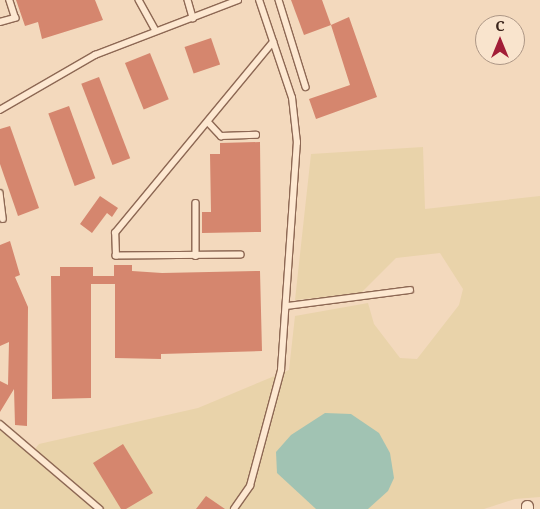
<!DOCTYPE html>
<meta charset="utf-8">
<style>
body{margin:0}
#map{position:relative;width:540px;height:509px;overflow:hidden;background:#f3d9bd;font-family:"Noto Serif",serif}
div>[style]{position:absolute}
.farmland>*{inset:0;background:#e9d3aa}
.water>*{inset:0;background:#a1c3b3}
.building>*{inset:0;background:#d5866e;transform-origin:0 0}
.roads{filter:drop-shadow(1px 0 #8d6854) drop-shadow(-1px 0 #8d6854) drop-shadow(0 1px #8d6854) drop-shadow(0 -1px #8d6854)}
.lane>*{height:5.5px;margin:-2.75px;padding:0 2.75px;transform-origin:2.75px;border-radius:2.75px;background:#fde8d1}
.street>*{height:11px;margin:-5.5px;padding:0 5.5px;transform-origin:5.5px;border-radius:5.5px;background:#fde8d1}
span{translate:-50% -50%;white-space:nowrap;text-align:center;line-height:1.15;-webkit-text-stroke:4px #f9e4cd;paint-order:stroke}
.north{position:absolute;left:475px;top:15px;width:50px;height:50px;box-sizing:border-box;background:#f9e4cd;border:1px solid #ad9786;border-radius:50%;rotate:0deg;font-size:14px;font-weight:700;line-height:20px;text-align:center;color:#3a241b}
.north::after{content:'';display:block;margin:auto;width:18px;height:22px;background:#a21d37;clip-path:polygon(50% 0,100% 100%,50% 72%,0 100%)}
</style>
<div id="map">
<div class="farmland">
<i style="clip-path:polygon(423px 147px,425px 209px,540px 196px,540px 497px,515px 499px,484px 509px,0 509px,0 430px,31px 454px,39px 444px,198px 408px,289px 370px,295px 316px,368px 303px,374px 324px,400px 358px,417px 359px,459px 305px,463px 289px,440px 253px,396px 258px,361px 293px,295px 300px,311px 154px)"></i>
</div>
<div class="water">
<i style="clip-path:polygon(325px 413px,351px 414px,379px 433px,390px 453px,394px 478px,388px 491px,368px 509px,316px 509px,277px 473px,276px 452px,291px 435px)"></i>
</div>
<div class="building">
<i style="clip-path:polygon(16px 0,95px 0,103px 20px,42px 39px,38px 22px,25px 26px)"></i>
<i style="clip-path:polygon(291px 0,322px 0,331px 25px,304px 35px)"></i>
<i style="clip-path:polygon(349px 17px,377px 97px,316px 119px,309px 99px,350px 85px,331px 25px)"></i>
<i style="left:211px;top:38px;width:28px;height:28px;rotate:71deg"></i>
<i style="left:150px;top:53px;width:50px;height:27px;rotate:68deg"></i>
<i style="left:99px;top:77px;width:87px;height:19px;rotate:69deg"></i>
<i style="left:69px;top:106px;width:77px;height:22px;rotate:70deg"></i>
<i style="clip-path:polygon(10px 126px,39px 208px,18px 216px,0 164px,0 129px)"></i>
<i style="clip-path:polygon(260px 142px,261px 232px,202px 233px,202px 212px,211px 212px,210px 154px,220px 154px,220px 143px)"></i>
<i style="clip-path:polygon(100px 196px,118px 208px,112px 217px,107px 213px,92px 233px,80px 224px)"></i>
<i style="clip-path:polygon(10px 241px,20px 275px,15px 277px,28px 307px,27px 426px,15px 425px,14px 389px,0 412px,0 381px,8px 385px,9px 342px,0 346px,0 245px)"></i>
<i style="clip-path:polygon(114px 265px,132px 265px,132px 271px,162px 273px,260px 271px,262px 351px,161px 354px,161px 359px,115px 358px,115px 284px,91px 284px,91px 398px,52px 399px,51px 276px,60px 276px,60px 267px,93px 267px,93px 276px,114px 276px)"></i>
<i style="clip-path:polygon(123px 444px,153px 493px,126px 509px,121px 509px,93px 463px)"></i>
<i style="clip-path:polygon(206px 496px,225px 509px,196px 509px)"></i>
</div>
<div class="roads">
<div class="lane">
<i style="left:139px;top:0;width:33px;rotate:61deg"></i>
<i style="left:188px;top:0;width:19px;rotate:74deg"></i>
<i style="left:279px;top:0;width:91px;rotate:72.8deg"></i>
<i style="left:0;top:22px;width:16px;rotate:-15deg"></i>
<i style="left:15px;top:18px;width:19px;rotate:-108deg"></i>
<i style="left:0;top:110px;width:110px;rotate:-30.1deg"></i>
<i style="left:95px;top:55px;width:153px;rotate:-21deg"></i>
<i style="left:209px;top:123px;width:18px;rotate:47deg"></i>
<i style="left:221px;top:136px;width:35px;rotate:-2deg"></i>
<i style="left:0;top:193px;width:26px;rotate:83deg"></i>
<i style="left:196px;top:203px;width:53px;rotate:90deg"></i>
<i style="left:241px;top:255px;width:125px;rotate:179.5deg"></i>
<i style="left:116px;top:256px;width:23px;rotate:-92deg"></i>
<i style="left:115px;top:233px;width:248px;rotate:-50.4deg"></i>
<i style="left:287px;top:306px;width:124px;rotate:-7.4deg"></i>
<i style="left:0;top:424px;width:131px;rotate:40.4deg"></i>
<i style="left:234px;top:509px;width:28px;rotate:-55deg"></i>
<i style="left:250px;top:486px;width:120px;rotate:-75deg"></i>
<i style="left:281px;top:370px;width:228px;rotate:-86deg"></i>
<i style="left:297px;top:143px;width:45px;rotate:-96.3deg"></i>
<i style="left:292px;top:98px;width:103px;rotate:-108.6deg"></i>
</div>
<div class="street">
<i style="left:527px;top:506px;width:3px;rotate:90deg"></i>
</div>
</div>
<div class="north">С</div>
</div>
